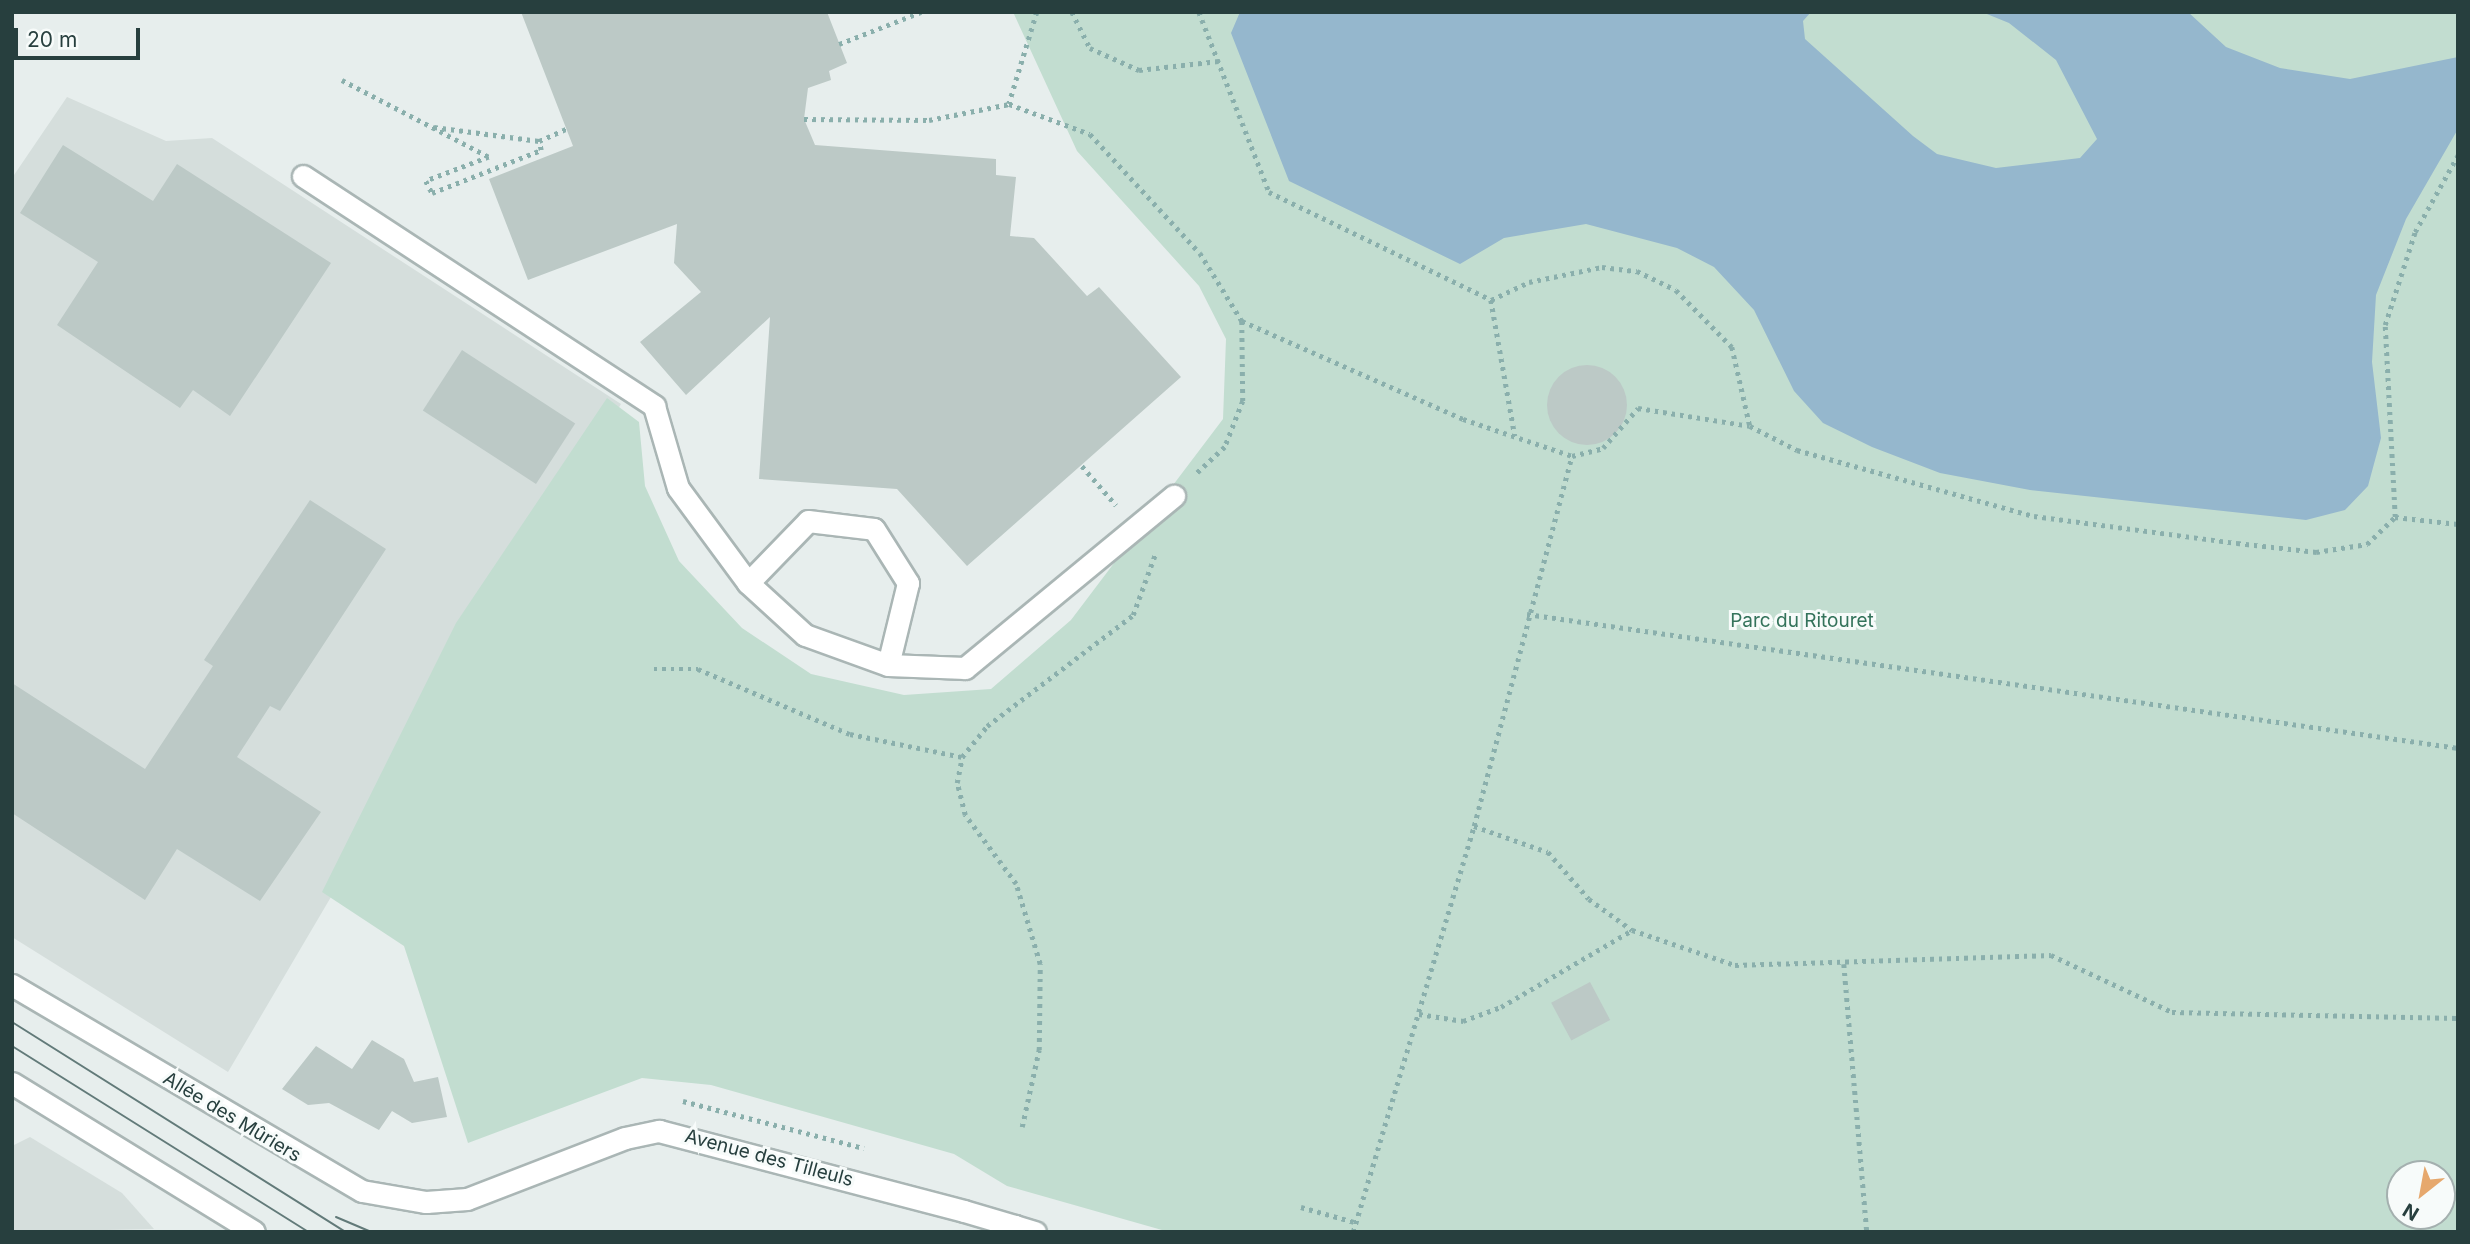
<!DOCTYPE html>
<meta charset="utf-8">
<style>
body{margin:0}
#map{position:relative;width:2470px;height:1244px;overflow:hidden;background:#e7eeed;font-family:Inter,sans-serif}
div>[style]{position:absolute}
.built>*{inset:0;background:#d5dedc}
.green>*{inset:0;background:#c2ddd0}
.water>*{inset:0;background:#95b7cd}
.building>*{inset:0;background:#bcc9c6;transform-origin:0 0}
.round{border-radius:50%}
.path>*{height:4.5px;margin-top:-2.25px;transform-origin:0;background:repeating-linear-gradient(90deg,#8aafac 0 3.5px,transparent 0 8.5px)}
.roads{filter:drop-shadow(2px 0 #aab6b5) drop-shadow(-2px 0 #aab6b5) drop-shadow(0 2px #aab6b5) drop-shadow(0 -2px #aab6b5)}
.service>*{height:21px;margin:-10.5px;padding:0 10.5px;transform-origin:10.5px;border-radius:10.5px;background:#fff}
.minor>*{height:21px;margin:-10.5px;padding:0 10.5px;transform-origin:10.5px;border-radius:10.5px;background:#fff}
.tertiary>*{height:21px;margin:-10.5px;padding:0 10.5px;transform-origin:10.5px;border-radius:10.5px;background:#fff}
.tram>*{height:2px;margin:-1px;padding:0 1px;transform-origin:1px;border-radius:1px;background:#627a79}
span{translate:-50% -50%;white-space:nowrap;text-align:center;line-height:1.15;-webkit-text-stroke:6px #f7fbfa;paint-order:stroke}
.park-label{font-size:19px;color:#34735b}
.street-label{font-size:19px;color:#273f3e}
.frame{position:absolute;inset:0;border:14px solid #273f3e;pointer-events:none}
.north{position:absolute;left:2386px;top:1160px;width:70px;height:70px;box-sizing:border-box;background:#f7fbfa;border:2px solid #a4b0af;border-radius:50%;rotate:211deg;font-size:19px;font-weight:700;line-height:28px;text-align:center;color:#273f3e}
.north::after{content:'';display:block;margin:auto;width:24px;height:32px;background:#e6a86d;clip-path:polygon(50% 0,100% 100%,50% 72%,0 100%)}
.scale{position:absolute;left:14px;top:28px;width:126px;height:32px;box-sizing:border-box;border:4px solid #273f3e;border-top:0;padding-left:9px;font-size:21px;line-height:24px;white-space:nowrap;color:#273f3e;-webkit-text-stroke:5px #f7fbfa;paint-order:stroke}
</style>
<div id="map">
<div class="built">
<i style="clip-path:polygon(67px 97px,166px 141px,212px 138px,621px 404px,228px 1072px,12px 937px,12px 178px)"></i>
<i style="clip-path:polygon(30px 1137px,122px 1193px,154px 1229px,12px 1232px,12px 1146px)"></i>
</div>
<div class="green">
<i style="clip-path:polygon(evenodd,1013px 12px,2458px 12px,2458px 1232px,1169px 1232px,1007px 1186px,954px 1154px,711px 1085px,642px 1078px,468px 1143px,404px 946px,322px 892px,456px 623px,607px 398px,639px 422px,645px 486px,679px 561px,742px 628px,811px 674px,904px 695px,991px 689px,1071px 620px,1223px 419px,1226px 339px,1199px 286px,1077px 151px,1013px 12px,2400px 1174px,2442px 1174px,2442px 1216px,2400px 1216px,2400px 1174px)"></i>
</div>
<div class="water">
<i style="clip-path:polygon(1240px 12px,1811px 12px,1803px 21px,1805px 39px,1913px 136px,1937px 154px,1996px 168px,2080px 158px,2097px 139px,2056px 60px,2009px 23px,1982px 12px,2188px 12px,2226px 47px,2280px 68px,2350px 79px,2458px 57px,2458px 129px,2406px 219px,2376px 295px,2372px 362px,2381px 438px,2368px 486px,2345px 510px,2306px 520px,2030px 490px,1940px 473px,1872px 447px,1823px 423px,1794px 391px,1754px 310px,1714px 267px,1677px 248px,1586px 224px,1504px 238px,1460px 264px,1289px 181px,1231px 33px)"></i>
</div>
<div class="building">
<i style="clip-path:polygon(521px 12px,827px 12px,847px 63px,829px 71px,831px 80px,808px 88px,804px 119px,815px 145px,996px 159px,996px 175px,1016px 177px,1010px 236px,1034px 238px,1087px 296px,1099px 287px,1181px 377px,967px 566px,897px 489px,759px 479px,770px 317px,686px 395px,640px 342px,701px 292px,674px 263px,677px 224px,528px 280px,489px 179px,573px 146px)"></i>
<i style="clip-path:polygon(63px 145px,153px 201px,177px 164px,331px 263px,230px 416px,193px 390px,180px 408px,57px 325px,98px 262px,20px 213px)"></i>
<i style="left:462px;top:350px;width:135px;height:72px;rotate:33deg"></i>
<i class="round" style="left:1547px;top:365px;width:80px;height:80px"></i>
<i style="clip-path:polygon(310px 500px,386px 549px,280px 711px,270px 706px,237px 757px,321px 812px,260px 901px,177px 849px,145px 900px,12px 813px,12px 683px,145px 769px,213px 666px,204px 660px)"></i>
<i style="left:1590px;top:982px;width:43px;height:44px;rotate:62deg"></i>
<i style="clip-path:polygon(372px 1040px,404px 1059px,414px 1082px,438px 1077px,447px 1117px,412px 1123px,392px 1111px,379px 1130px,329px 1103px,308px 1105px,282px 1089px,316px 1046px,352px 1069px)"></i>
</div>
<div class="path">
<i style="left:1037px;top:12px;width:96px;rotate:106.9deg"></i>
<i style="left:1009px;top:104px;width:86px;rotate:20.3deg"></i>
<i style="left:1090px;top:134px;width:162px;rotate:47.3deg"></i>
<i style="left:1200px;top:253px;width:80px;rotate:58.3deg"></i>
<i style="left:1242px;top:321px;width:80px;rotate:89.3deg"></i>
<i style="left:1243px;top:401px;width:49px;rotate:111.4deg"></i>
<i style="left:1225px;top:447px;width:40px;rotate:137deg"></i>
<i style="left:1072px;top:12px;width:40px;rotate:63.4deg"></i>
<i style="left:1090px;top:48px;width:54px;rotate:24.2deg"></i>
<i style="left:1139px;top:70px;width:80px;rotate:-6.5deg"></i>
<i style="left:1199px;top:12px;width:193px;rotate:68.7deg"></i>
<i style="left:1269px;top:192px;width:247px;rotate:25.9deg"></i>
<i style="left:1491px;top:300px;width:42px;rotate:-25.3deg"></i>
<i style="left:1529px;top:282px;width:75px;rotate:-11.6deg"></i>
<i style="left:1602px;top:267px;width:35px;rotate:7deg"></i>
<i style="left:1637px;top:271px;width:43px;rotate:26deg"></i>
<i style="left:1676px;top:290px;width:80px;rotate:45.5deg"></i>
<i style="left:1732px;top:347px;width:81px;rotate:77.2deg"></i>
<i style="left:1750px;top:426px;width:53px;rotate:27.1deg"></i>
<i style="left:1797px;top:450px;width:246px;rotate:15.6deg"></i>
<i style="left:2034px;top:516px;width:205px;rotate:7.6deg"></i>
<i style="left:2237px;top:543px;width:80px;rotate:6.5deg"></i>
<i style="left:2316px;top:552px;width:52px;rotate:-8.9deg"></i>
<i style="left:2367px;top:544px;width:39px;rotate:-44deg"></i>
<i style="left:2395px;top:517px;width:63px;rotate:6.3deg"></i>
<i style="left:839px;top:44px;width:88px;rotate:-21.3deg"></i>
<i style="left:342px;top:80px;width:166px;rotate:27.6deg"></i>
<i style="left:489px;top:157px;width:67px;rotate:159.1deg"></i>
<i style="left:426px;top:181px;width:13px;rotate:63deg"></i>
<i style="left:432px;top:193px;width:117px;rotate:-21.5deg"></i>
<i style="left:541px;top:150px;width:9px;rotate:-103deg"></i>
<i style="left:804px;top:119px;width:125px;rotate:0.5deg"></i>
<i style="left:929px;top:120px;width:82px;rotate:-11.3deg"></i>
<i style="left:434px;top:127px;width:106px;rotate:7.6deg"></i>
<i style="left:539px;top:141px;width:30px;rotate:-24deg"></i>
<i style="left:1491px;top:300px;width:138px;rotate:80deg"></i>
<i style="left:1242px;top:321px;width:242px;rotate:23.9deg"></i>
<i style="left:1463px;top:419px;width:115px;rotate:18.7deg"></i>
<i style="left:1572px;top:456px;width:32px;rotate:-14deg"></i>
<i style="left:1603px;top:448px;width:53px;rotate:-48.8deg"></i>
<i style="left:1638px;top:408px;width:113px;rotate:9.1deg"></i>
<i style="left:1082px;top:466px;width:52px;rotate:48.9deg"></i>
<i style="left:2395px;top:517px;width:192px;rotate:-93deg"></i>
<i style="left:2385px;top:325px;width:98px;rotate:-72.1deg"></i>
<i style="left:2415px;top:232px;width:88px;rotate:-60.8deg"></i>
<i style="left:1527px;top:614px;width:941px;rotate:8.19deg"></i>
<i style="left:654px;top:669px;width:44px"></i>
<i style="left:698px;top:669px;width:165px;rotate:23.2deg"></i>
<i style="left:850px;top:734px;width:114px;rotate:11.6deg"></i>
<i style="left:1474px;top:826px;width:78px;rotate:19.4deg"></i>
<i style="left:1548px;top:852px;width:62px;rotate:48.9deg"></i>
<i style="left:1589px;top:899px;width:53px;rotate:35.8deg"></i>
<i style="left:1632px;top:930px;width:109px;rotate:18.8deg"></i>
<i style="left:1735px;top:965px;width:316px;rotate:-1.8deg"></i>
<i style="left:2051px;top:955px;width:134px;rotate:25.2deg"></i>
<i style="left:2172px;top:1012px;width:286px;rotate:1.2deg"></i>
<i style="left:1844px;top:964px;width:269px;rotate:85.1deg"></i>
<i style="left:1419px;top:1014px;width:45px;rotate:9deg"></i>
<i style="left:1463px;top:1021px;width:40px;rotate:-20.2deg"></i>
<i style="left:1501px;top:1007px;width:152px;rotate:-30.4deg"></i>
<i style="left:683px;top:1101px;width:187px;rotate:14.6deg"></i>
<i style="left:1022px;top:1127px;width:79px;rotate:-77.6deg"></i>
<i style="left:1039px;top:1050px;width:86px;rotate:-89.3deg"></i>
<i style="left:1040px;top:964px;width:84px;rotate:-106.7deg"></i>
<i style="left:1016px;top:884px;width:86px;rotate:-126.5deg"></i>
<i style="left:965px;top:815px;width:33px;rotate:-104deg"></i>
<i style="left:957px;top:783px;width:26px;rotate:-79deg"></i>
<i style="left:962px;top:757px;width:40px;rotate:-51deg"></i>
<i style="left:987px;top:726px;width:183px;rotate:-37.2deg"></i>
<i style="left:1133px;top:615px;width:64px;rotate:-69.9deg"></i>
<i style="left:1301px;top:1207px;width:55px;rotate:15.8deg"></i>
<i style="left:1353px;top:1232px;width:424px;rotate:-73.4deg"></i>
<i style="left:1474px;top:826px;width:383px;rotate:-75.2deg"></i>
</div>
<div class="roads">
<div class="service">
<i style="left:303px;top:176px;width:420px;rotate:33.2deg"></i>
<i style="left:654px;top:406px;width:85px;rotate:73.7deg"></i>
<i style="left:678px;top:488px;width:118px;rotate:53.6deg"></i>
<i style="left:748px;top:583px;width:77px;rotate:42.4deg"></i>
<i style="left:805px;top:635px;width:88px;rotate:19.9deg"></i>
<i style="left:888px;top:665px;width:77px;rotate:2.2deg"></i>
<i style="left:965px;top:668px;width:271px;rotate:-39.5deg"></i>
<i style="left:748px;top:583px;width:86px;rotate:-45.9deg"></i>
<i style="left:808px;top:521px;width:66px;rotate:6.9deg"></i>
<i style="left:874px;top:529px;width:64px;rotate:57.8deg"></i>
<i style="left:908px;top:583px;width:84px;rotate:103.7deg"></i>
</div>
<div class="minor">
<i style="left:1015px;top:1226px;width:21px;rotate:17deg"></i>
</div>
<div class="tertiary">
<i style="left:12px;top:985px;width:406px;rotate:30.5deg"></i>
<i style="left:362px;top:1191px;width:65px;rotate:9.8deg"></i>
<i style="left:426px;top:1202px;width:41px;rotate:-4.2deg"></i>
<i style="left:467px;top:1199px;width:169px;rotate:-21.1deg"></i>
<i style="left:625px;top:1138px;width:35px;rotate:-12deg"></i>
<i style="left:659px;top:1131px;width:315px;rotate:14.7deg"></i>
<i style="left:964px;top:1211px;width:53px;rotate:16.4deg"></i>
<i style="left:1015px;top:1226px;width:6px;rotate:108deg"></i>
<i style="left:12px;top:1083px;width:284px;rotate:31.6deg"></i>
</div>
</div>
<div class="tram">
<i style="left:12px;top:1022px;width:394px;rotate:32.2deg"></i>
<i style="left:12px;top:1046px;width:350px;rotate:32.1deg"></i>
<i style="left:336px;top:1217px;width:39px;rotate:23deg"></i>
</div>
<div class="park-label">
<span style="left:1802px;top:621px">Parc du Ritouret</span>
</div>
<div class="street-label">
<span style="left:232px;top:1117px;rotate:31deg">Allée des Mûriers</span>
<span style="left:769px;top:1158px;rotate:15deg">Avenue des Tilleuls</span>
</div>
<div class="frame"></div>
<div class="north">N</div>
<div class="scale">20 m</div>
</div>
